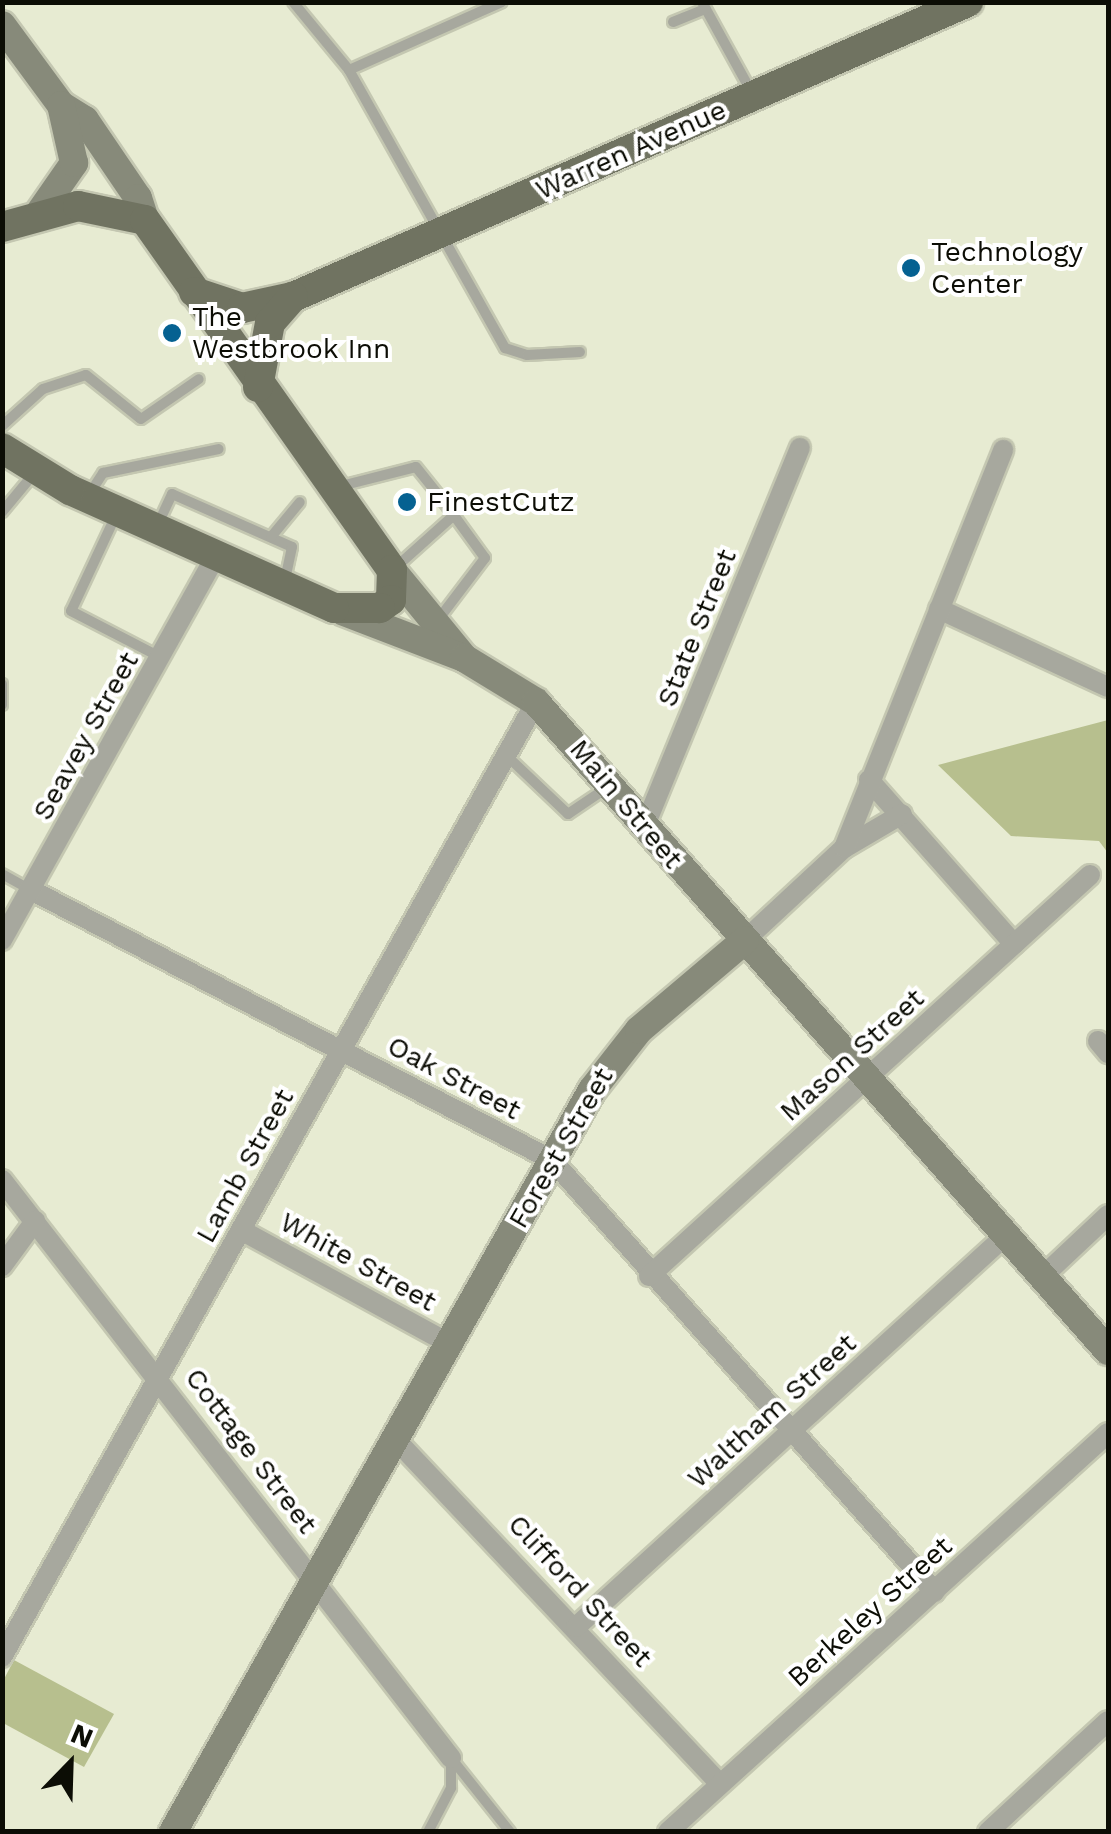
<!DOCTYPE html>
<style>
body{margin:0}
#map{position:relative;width:1111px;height:1834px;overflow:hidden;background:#e7ebd2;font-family:"Work Sans",sans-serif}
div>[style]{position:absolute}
.green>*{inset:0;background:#b7bf8e}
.roads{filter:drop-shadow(2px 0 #c4c7b1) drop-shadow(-2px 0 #c4c7b1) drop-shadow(0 2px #c4c7b1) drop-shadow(0 -2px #c4c7b1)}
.lane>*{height:10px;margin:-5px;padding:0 5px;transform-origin:5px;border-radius:5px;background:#a7a89e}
.street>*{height:20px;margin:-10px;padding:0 10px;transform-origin:10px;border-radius:10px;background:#a7a89e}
.secondary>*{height:28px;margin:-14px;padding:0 14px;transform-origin:14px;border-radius:14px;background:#878a7a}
.primary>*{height:30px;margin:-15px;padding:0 15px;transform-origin:15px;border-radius:15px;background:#707361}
.dots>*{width:28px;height:28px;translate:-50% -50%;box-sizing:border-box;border:5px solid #fff;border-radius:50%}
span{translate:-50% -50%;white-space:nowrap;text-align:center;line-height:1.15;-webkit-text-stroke:8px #fff;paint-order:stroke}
.street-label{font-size:28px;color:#0c0d05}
.poi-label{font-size:28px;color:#0c0d05}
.left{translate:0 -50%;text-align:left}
.frame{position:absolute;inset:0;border:5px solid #0c0d05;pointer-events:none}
.north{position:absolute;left:20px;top:1714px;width:100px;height:100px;-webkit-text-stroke:8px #fff;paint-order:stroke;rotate:23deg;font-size:28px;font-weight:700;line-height:40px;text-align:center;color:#0c0d05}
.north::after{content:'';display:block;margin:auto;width:35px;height:45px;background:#0c0d05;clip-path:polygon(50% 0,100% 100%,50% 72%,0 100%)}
</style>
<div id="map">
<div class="green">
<i style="clip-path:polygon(1108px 720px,1108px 853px,1099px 841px,1011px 836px,938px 765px)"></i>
<i style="clip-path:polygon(14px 1660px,114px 1714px,84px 1767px,3px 1723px,3px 1681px)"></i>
</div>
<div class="roads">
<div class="lane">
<i style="left:293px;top:2px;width:88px;rotate:50.5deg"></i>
<i style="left:349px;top:70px;width:319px;rotate:60.7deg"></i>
<i style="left:505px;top:348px;width:23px;rotate:18deg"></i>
<i style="left:527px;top:355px;width:53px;rotate:-3.2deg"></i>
<i style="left:702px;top:2px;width:102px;rotate:61.2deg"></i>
<i style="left:673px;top:22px;width:35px;rotate:-22deg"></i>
<i style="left:349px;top:70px;width:167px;rotate:-24deg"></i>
<i style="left:2px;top:426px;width:55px;rotate:-42.1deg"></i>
<i style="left:43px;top:389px;width:45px;rotate:-18deg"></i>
<i style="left:86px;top:375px;width:70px;rotate:38.7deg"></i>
<i style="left:141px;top:419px;width:70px;rotate:-34.6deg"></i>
<i style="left:337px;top:487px;width:81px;rotate:-14.2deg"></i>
<i style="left:416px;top:467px;width:46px;rotate:51.1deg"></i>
<i style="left:445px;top:503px;width:68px;rotate:54deg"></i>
<i style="left:485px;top:558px;width:78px;rotate:127.2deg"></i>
<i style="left:90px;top:493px;width:24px;rotate:-57deg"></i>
<i style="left:103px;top:473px;width:118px;rotate:-11.7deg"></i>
<i style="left:2px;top:512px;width:53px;rotate:-50.3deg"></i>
<i style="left:117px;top:513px;width:108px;rotate:115.1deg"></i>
<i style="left:71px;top:611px;width:100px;rotate:27.3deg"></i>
<i style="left:158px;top:524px;width:33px;rotate:-65deg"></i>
<i style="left:172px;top:494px;width:131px;rotate:23.8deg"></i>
<i style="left:292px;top:547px;width:34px;rotate:102deg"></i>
<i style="left:271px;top:537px;width:45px;rotate:-50.4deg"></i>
<i style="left:395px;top:568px;width:79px;rotate:-41.9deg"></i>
<i style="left:2px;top:684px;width:21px;rotate:90deg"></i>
<i style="left:507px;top:756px;width:84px;rotate:43.6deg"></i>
<i style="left:568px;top:814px;width:48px;rotate:-34deg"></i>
<i style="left:2px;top:874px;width:33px;rotate:29deg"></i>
<i style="left:451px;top:1758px;width:95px;rotate:51.4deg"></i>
<i style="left:428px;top:1832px;width:50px;rotate:-62.4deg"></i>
<i style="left:451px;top:1788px;width:29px;rotate:-90deg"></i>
</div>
<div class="street">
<i style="left:939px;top:609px;width:186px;rotate:24.8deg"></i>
<i style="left:869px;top:780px;width:219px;rotate:48.5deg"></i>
<i style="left:644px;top:828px;width:411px;rotate:-67.7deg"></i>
<i style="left:844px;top:848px;width:67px;rotate:-30.4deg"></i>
<i style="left:31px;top:890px;width:587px;rotate:27.39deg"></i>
<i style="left:552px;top:1160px;width:577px;rotate:48.44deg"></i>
<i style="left:2px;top:940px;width:438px;rotate:-60.9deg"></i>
<i style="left:745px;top:940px;width:135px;rotate:-42.9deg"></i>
<i style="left:844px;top:848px;width:429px;rotate:-68.2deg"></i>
<i style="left:1098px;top:1041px;width:16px;rotate:50deg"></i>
<i style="left:2px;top:1180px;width:732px;rotate:52.16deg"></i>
<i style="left:241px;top:1230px;width:236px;rotate:28.6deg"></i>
<i style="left:2px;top:1266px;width:56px;rotate:-53.7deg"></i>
<i style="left:649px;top:1276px;width:596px;rotate:-42.28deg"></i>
<i style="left:1041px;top:1278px;width:92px;rotate:-43.2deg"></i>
<i style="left:395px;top:1439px;width:474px;rotate:46.7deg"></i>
<i style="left:576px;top:1627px;width:580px;rotate:-42.35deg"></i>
<i style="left:2px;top:1657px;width:1094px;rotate:-60.79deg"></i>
<i style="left:668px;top:1832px;width:594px;rotate:-42.2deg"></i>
<i style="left:988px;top:1832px;width:163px;rotate:-42.8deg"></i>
</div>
<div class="secondary">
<i style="left:2px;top:25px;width:99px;rotate:53.6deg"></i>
<i style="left:61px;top:105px;width:28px;rotate:32deg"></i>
<i style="left:85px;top:120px;width:94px;rotate:55.8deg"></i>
<i style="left:138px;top:198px;width:23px;rotate:72deg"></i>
<i style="left:40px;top:212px;width:60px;rotate:-55.2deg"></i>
<i style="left:74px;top:163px;width:59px;rotate:-102.6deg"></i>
<i style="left:392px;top:570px;width:114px;rotate:50.7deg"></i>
<i style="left:344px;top:612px;width:129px;rotate:21deg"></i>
<i style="left:464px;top:658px;width:84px;rotate:31.4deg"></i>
<i style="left:536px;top:702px;width:865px;rotate:48.61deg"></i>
<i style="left:173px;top:1832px;width:852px;rotate:-60.55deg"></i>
<i style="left:592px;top:1090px;width:76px;rotate:-51.9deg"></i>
<i style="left:639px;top:1030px;width:139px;rotate:-40.3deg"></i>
</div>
<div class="primary">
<i style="left:2px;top:227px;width:79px;rotate:-15.4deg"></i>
<i style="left:78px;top:206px;width:68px;rotate:11.8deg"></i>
<i style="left:145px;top:220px;width:428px;rotate:54.8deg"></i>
<i style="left:392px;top:570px;width:30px;rotate:92deg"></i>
<i style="left:391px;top:600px;width:14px;rotate:144deg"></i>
<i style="left:380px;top:608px;width:46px;rotate:180deg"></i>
<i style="left:334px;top:608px;width:289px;rotate:-155.9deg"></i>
<i style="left:70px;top:490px;width:80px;rotate:-148.3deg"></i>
<i style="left:194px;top:292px;width:51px;rotate:18.4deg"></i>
<i style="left:242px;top:308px;width:52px;rotate:-12.2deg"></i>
<i style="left:293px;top:297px;width:737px;rotate:-23.61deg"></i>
<i style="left:258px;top:387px;width:65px;rotate:-79.4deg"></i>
<i style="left:270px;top:323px;width:35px;rotate:-49deg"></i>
</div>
</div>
<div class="dots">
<i style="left:911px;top:268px;background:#056191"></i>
<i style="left:172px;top:333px;background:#056191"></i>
<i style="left:407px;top:502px;background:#056191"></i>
</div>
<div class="street-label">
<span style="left:631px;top:150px;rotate:-24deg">Warren Avenue</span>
<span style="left:697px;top:628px;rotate:-68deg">State Street</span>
<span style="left:86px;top:736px;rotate:-61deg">Seavey Street</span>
<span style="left:626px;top:804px;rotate:50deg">Main Street</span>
<span style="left:852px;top:1055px;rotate:-42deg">Mason Street</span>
<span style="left:454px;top:1078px;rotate:28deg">Oak Street</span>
<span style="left:561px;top:1148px;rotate:-60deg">Forest Street</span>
<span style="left:245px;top:1166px;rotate:-61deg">Lamb Street</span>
<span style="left:358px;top:1262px;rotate:29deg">White Street</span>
<span style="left:772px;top:1411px;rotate:-42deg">Waltham Street</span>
<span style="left:251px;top:1451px;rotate:53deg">Cottage Street</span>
<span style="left:580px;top:1591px;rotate:47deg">Clifford Street</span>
<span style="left:870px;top:1612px;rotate:-42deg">Berkeley Street</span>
</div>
<div class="poi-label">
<span class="left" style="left:931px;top:268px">Technology<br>Center</span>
<span class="left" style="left:192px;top:333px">The<br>Westbrook Inn</span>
<span class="left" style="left:427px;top:502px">FinestCutz</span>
</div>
<div class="frame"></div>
<div class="north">N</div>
</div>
